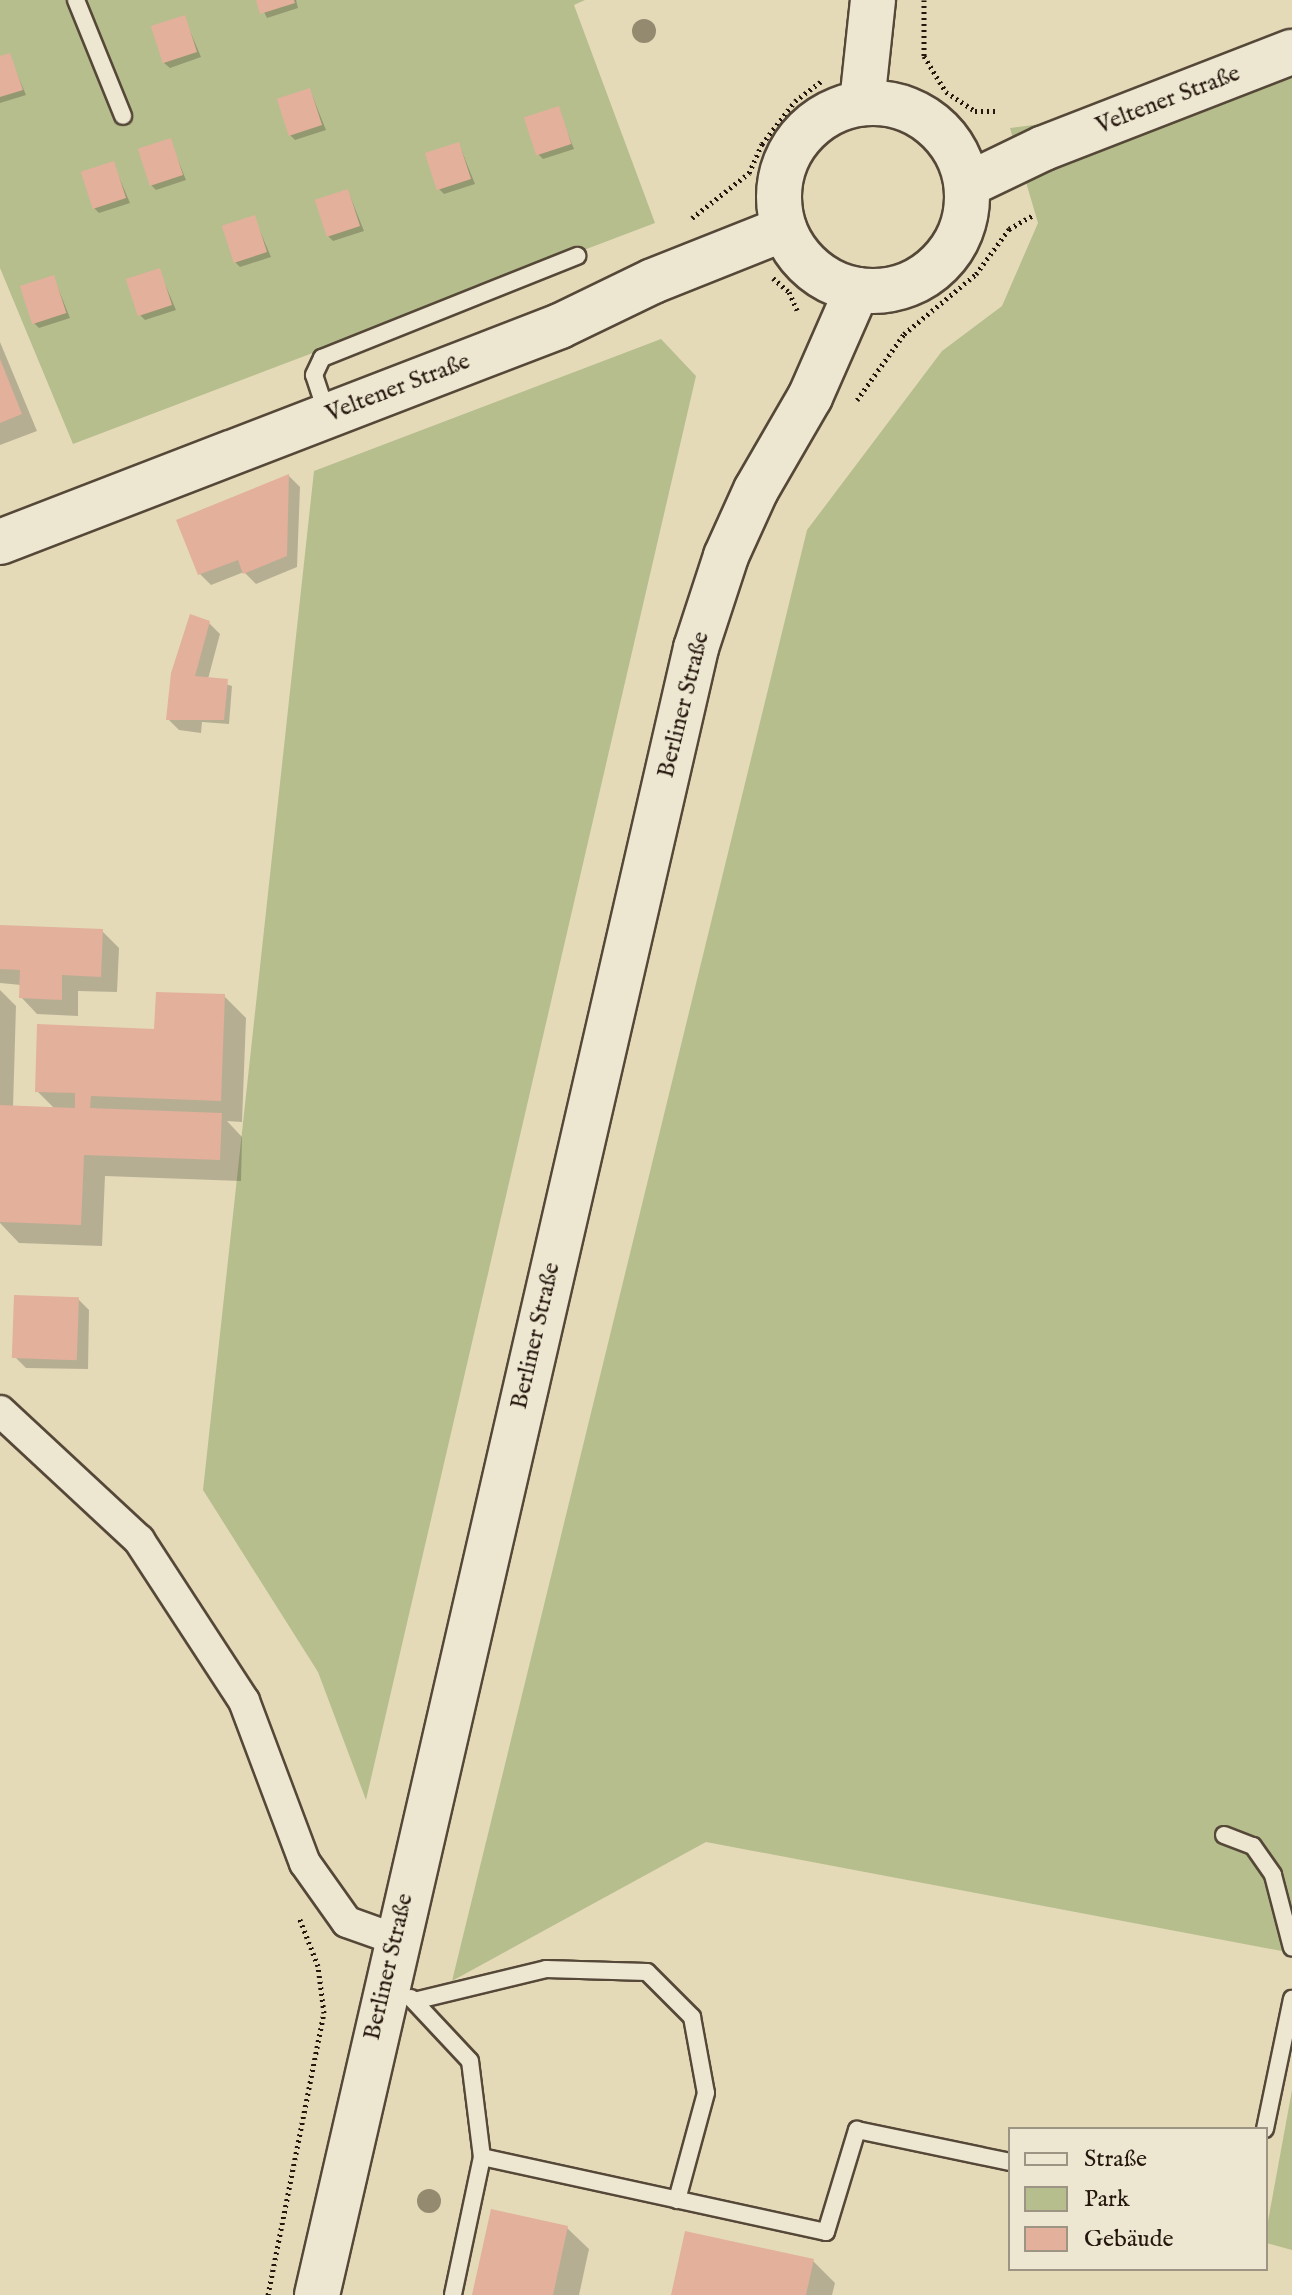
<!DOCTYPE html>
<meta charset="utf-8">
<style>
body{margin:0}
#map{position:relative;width:1292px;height:2295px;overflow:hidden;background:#e4dab8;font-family:"IM FELL English",serif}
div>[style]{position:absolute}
.green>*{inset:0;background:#b7be8d}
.shadow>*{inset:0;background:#0003}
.building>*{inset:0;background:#e2b09b;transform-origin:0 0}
.path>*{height:5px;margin-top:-2.5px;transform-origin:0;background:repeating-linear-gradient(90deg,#26170e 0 2px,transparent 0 6px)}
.roads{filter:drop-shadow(2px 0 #564838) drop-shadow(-2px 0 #564838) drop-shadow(0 2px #564838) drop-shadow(0 -2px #564838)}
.lane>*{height:16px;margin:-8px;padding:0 8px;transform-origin:8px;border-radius:8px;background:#ede7d1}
.street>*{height:30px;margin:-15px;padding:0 15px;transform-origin:15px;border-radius:15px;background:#ede7d1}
.secondary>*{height:44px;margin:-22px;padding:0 22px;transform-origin:22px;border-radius:22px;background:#ede7d1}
.secondary>.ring{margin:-22px;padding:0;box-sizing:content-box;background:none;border:44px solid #ede7d1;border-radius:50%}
.trees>*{width:24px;height:24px;margin:-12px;border-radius:50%;background:#948a6f}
span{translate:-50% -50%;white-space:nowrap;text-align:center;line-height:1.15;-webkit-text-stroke:8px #ede7d1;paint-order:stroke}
.street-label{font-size:24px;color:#26170e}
.legend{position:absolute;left:1008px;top:2127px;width:260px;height:144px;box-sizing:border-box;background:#ede7d1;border:2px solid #9d9483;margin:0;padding:10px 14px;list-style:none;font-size:24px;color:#26170e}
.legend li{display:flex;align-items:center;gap:16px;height:40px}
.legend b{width:40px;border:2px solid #9d9483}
</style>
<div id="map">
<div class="green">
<i style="clip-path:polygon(0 0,585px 0,574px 5px,655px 223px,73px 444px,0 268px)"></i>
<i style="clip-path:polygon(1292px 28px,1292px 1953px,706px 1842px,452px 1981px,807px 530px,942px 351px,1002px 306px,1038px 223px,1010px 128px,1080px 119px)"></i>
<i style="clip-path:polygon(661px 339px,696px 376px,366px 1800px,318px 1672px,203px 1490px,314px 471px)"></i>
<i style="clip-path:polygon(1292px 2090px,1292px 2250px,1266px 2243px,1266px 2232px)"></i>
</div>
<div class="shadow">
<i style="clip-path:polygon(258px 0,296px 0,298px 8px,267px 18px)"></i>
<i style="clip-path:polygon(184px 17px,201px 57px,170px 68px,164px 63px)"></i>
<i style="clip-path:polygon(9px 55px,26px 95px,0 103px,0 58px)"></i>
<i style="clip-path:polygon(310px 90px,326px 130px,295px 140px,290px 135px)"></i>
<i style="clip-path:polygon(558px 109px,574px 149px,543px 159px,538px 154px)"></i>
<i style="clip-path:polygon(170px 140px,186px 180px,156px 190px,151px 185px)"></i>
<i style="clip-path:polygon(459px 144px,475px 184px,444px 194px,439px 189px)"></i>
<i style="clip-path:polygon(113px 163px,130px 203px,99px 213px,94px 208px)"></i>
<i style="clip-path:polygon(348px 191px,364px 231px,333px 241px,328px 236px)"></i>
<i style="clip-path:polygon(254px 217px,271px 257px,240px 267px,235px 262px)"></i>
<i style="clip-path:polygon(159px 270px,176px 310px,145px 320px,140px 315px)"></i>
<i style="clip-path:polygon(54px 278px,70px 318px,39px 328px,34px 323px)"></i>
<i style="clip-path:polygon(0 342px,37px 431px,0 445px)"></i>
<i style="clip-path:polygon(289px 476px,300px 487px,297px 567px,256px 584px,244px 572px,211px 585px,200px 574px,179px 521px)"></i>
<i style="clip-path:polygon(209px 623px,220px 634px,208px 679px,232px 686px,229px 724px,202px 722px,201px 733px,179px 730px,168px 719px)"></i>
<i style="clip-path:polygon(0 927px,102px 931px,119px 948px,117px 992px,78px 991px,78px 1016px,37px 1014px,21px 997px,21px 985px,0 983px)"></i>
<i style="clip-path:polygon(0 990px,16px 1006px,13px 1108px,55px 1109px,37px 1091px,224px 996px,246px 1018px,242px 1122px,227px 1121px,242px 1137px,241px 1181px,105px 1176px,102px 1246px,19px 1243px,0 1223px)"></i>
<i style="clip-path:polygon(78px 1299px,89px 1310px,88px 1369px,26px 1368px,15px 1357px)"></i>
<i style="clip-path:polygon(567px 2228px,589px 2249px,579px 2295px,475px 2295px)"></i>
<i style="clip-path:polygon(813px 2261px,835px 2283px,832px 2295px,673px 2295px)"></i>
</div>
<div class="building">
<i style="clip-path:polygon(256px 0,294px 0,295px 3px,260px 14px)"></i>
<i style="left:185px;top:15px;width:39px;height:36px;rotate:72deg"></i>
<i style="clip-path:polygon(10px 53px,23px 90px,0 97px,0 56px)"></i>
<i style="left:310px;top:88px;width:39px;height:35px;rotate:72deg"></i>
<i style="left:559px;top:106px;width:40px;height:37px;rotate:72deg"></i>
<i style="left:171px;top:138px;width:39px;height:35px;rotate:72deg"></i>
<i style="left:459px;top:142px;width:39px;height:36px;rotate:72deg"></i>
<i style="left:114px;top:161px;width:39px;height:35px;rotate:72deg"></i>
<i style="left:348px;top:189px;width:39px;height:35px;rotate:72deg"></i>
<i style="left:255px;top:215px;width:39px;height:35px;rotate:72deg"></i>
<i style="left:160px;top:268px;width:39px;height:36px;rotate:72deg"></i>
<i style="left:54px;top:275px;width:40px;height:36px;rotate:72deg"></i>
<i style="clip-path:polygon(0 359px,22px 414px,0 423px)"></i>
<i style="clip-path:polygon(289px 474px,287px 556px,243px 574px,238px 560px,198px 575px,176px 520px)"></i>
<i style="clip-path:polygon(190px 614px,210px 621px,195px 676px,228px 679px,224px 720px,166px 720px,171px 673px)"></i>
<i style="clip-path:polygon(0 925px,103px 929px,101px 977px,62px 975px,62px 1000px,19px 998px,20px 970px,0 969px)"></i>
<i style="clip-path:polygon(156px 992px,225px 994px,221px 1101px,91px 1096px,90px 1108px,222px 1113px,220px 1160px,84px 1155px,81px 1225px,0 1222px,0 1105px,75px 1108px,75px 1093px,35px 1092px,37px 1024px,154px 1029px)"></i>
<i style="left:14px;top:1295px;width:65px;height:63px;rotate:2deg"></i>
<i style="clip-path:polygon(491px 2209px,568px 2226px,553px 2295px,472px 2295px)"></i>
<i style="clip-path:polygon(685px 2231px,814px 2259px,806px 2295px,671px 2295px)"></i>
</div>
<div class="path">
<i style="left:924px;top:0;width:56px;rotate:90deg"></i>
<i style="left:924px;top:56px;width:42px;rotate:58.6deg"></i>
<i style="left:946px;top:92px;width:35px;rotate:33deg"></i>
<i style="left:975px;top:111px;width:20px"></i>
<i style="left:692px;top:218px;width:73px;rotate:-38.3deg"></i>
<i style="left:749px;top:173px;width:32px;rotate:-66deg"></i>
<i style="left:762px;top:144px;width:54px;rotate:-52.5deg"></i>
<i style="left:795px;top:101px;width:35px;rotate:-37deg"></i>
<i style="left:773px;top:278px;width:21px;rotate:41deg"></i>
<i style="left:789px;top:292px;width:20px;rotate:66deg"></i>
<i style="left:857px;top:400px;width:81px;rotate:-54.5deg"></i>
<i style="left:904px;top:334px;width:94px;rotate:-39.8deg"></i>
<i style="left:976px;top:274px;width:56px;rotate:-53.7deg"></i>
<i style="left:1009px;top:229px;width:28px;rotate:-30deg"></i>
<i style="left:268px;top:2295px;width:288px;rotate:-78.8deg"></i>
<i style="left:324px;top:2013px;width:47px;rotate:-97.3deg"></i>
<i style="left:318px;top:1966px;width:53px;rotate:-111.2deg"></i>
</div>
<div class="roads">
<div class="lane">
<i style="left:76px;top:0;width:125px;rotate:67.9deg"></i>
<i style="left:327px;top:414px;width:41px;rotate:-108.4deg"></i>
<i style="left:314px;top:375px;width:19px;rotate:-65deg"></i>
<i style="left:322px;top:358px;width:275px;rotate:-21.8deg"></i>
<i style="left:1224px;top:1835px;width:31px;rotate:21deg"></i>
<i style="left:1253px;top:1846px;width:35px;rotate:55deg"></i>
<i style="left:1273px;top:1875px;width:75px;rotate:75.4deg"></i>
<i style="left:411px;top:1998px;width:86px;rotate:46.9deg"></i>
<i style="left:470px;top:2061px;width:97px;rotate:82.9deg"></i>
<i style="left:482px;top:2157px;width:141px;rotate:101.9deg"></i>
<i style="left:418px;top:2000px;width:132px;rotate:-13.6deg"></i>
<i style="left:546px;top:1969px;width:101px;rotate:1.7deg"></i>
<i style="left:647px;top:1972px;width:64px;rotate:45deg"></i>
<i style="left:692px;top:2017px;width:77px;rotate:79.6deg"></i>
<i style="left:706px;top:2093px;width:111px;rotate:105.2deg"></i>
<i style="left:1265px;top:2129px;width:133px;rotate:-78.3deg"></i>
<i style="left:482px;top:2157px;width:352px;rotate:12.3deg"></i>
<i style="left:826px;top:2232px;width:107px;rotate:-73.1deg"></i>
<i style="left:857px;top:2130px;width:156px;rotate:11.8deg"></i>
</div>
<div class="street">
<i style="left:0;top:1411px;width:190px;rotate:42.9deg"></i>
<i style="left:139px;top:1540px;width:192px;rotate:56.9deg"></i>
<i style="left:244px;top:1701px;width:173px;rotate:69.4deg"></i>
<i style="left:305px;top:1863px;width:72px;rotate:54.6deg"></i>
<i style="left:347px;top:1922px;width:51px;rotate:19.5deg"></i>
</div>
<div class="secondary">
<i style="left:862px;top:103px;width:104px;rotate:-83.9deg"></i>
<i class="ring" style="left:779px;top:103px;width:144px;height:144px"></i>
<i style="left:967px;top:185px;width:85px;rotate:-25.7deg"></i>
<i style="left:1044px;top:148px;width:266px;rotate:-21.2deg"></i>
<i style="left:0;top:542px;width:600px;rotate:-21.09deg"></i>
<i style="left:560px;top:326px;width:103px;rotate:-25.8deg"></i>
<i style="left:653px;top:281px;width:141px;rotate:-21.7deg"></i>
<i style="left:317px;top:2295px;width:1690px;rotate:-77.04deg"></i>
<i style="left:696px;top:648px;width:97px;rotate:-71.9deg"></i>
<i style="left:726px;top:556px;width:72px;rotate:-65.6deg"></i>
<i style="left:756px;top:490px;width:108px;rotate:-59.9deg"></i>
<i style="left:810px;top:397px;width:117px;rotate:-66.3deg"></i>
</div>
</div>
<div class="trees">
<i style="left:644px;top:31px"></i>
<i style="left:429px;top:2201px"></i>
</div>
<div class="street-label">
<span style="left:1168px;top:100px;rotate:-21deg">Veltener Straße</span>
<span style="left:398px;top:388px;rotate:-21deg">Veltener Straße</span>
<span style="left:684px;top:705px;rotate:-76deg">Berliner Straße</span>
<span style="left:536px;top:1336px;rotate:-77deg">Berliner Straße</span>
<span style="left:389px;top:1967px;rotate:-77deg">Berliner Straße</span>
</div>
<ul class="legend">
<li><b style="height:10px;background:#ede7d1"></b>Straße</li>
<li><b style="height:22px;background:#b7be8d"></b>Park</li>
<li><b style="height:22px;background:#e2b09b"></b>Gebäude</li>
</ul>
</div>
